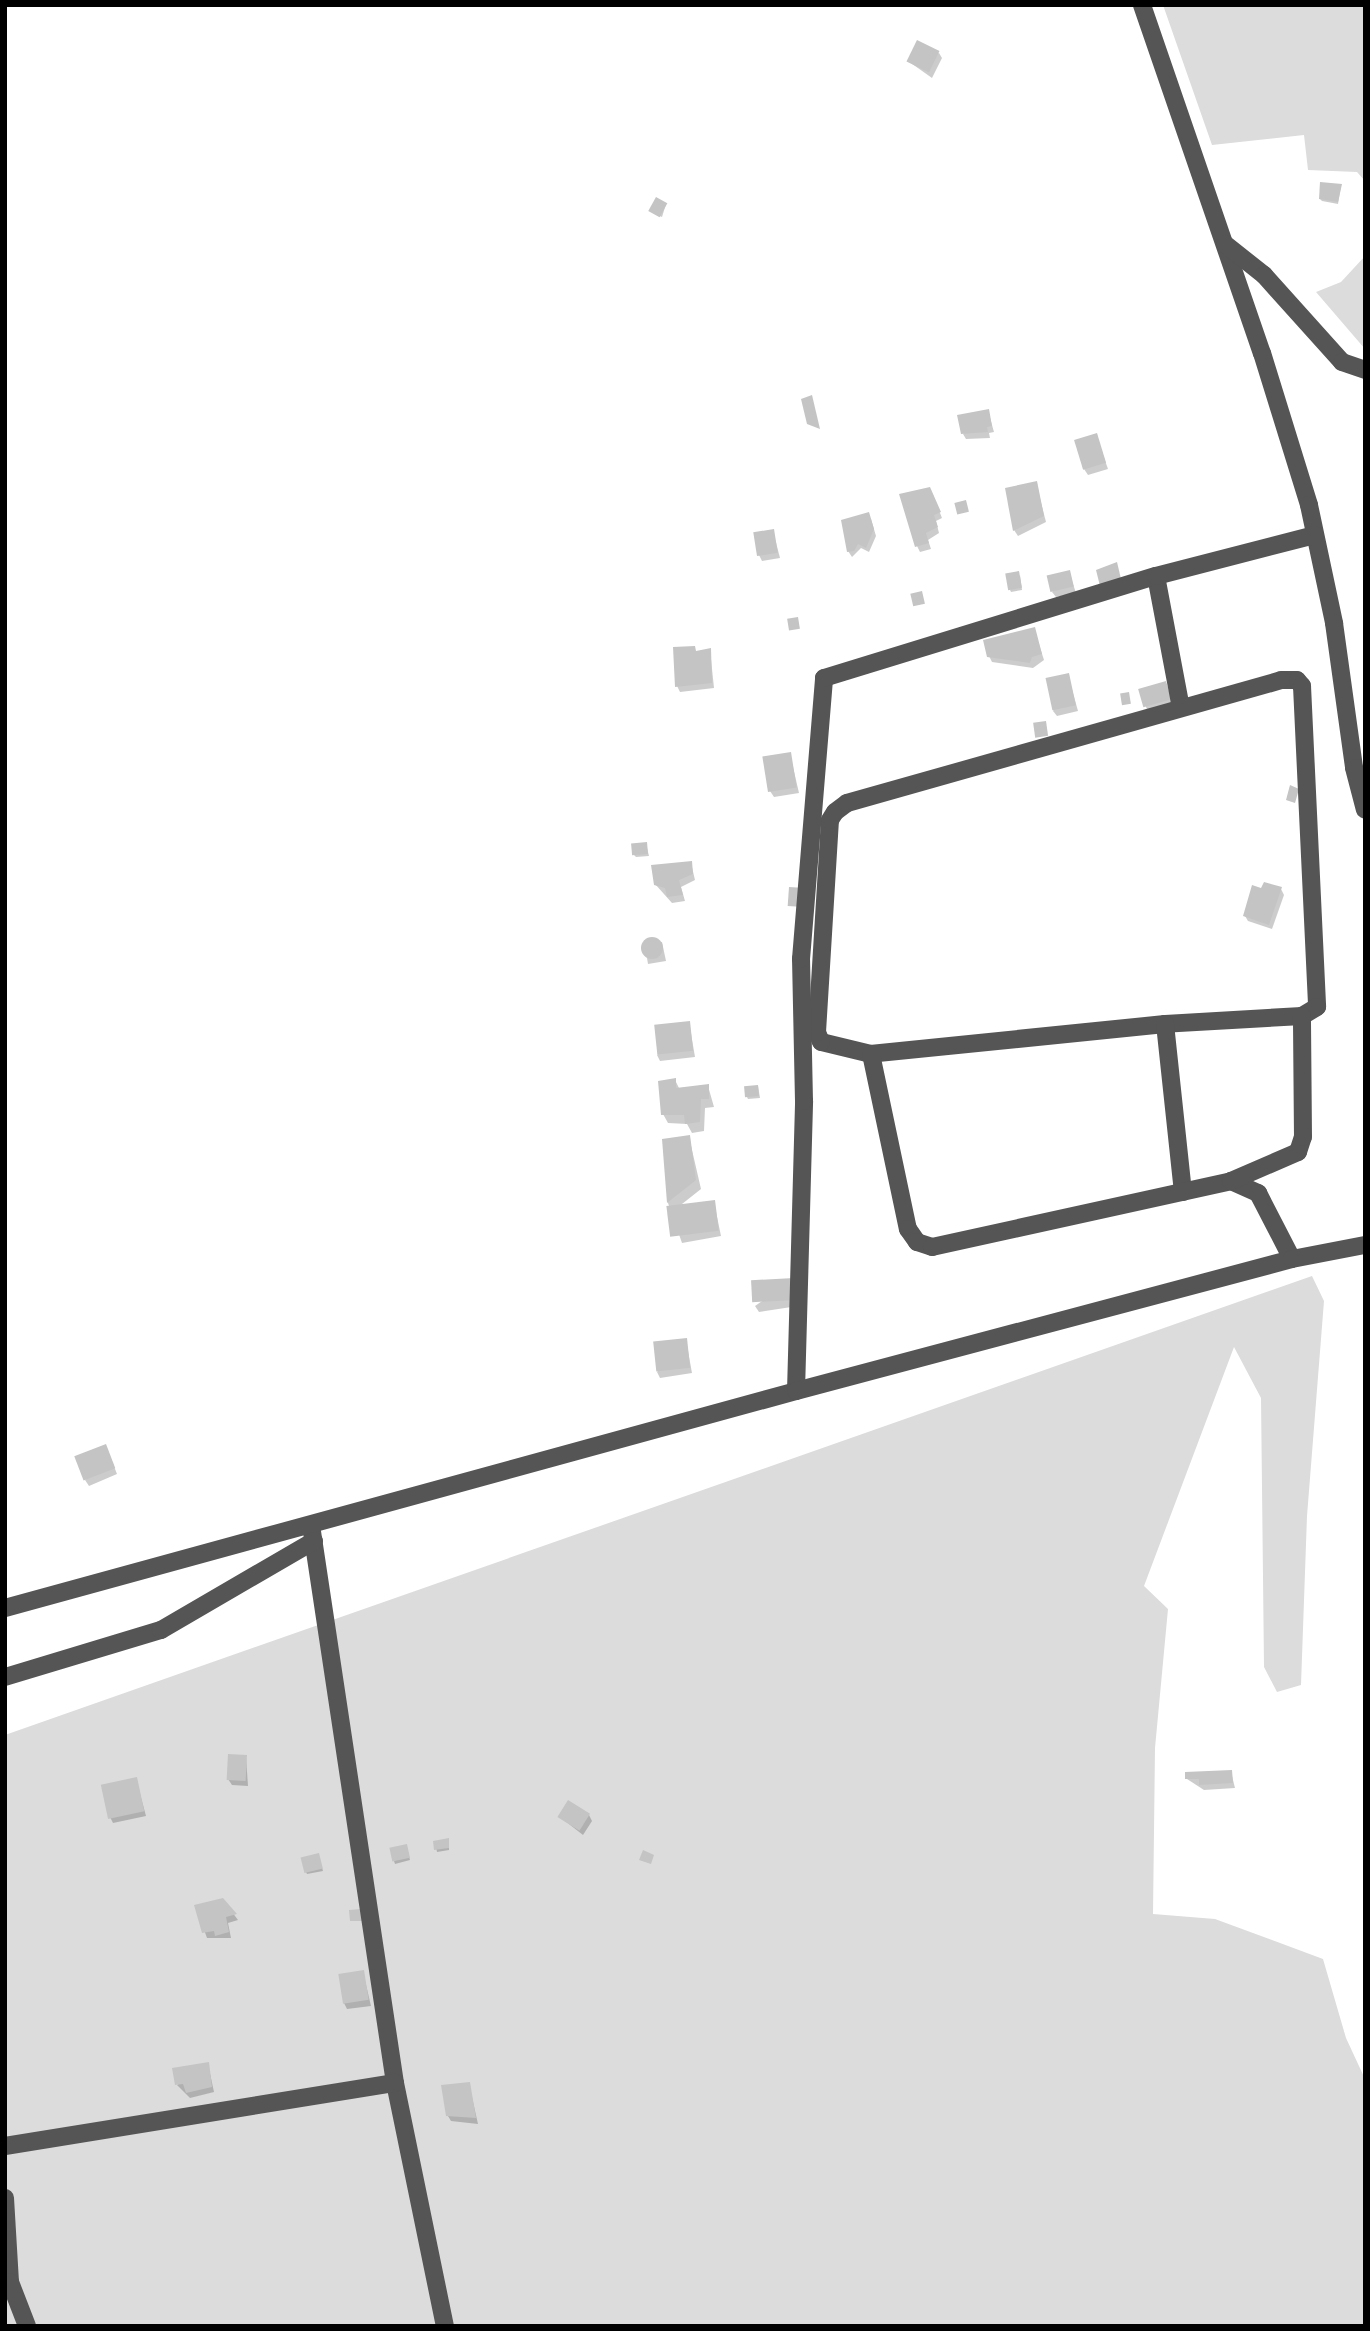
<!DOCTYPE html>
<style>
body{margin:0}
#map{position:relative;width:1370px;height:2331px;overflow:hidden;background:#fff;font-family:"Work Sans",sans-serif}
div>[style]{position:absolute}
.green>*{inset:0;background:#dcdcdc}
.shadow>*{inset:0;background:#0003}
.building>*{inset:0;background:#c4c4c4;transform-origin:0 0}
.round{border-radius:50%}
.minor>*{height:18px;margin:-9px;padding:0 9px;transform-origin:9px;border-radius:9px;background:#555}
span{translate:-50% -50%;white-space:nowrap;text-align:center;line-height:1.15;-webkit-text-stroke:6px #fff;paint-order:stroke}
.frame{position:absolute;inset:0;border:7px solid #000;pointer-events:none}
</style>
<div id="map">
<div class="green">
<i style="clip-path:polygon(1163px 5px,1365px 5px,1365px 181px,1357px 172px,1308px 170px,1304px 135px,1212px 145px)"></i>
<i style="clip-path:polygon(1365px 256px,1365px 349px,1316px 292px,1341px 282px)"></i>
<i style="clip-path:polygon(1312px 1276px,1324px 1301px,1307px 1516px,1301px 1685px,1277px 1692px,1264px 1667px,1261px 1398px,1234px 1347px,1144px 1586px,1168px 1609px,1155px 1748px,1153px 1914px,1215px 1919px,1323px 1959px,1346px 2038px,1365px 2079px,1365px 2326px,5px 2326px,5px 1735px)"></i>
</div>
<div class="shadow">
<i style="clip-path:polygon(939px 53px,942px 58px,932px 78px,908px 61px)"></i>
<i style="clip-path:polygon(1341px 186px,1338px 204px,1322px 201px,1320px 199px)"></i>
<i style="clip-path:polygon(666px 204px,662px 217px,653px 213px,651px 211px)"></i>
<i style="clip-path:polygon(988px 411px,994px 432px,989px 433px,990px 438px,966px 439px,963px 434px)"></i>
<i style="clip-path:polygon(1096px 435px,1108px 469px,1088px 475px,1084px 469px)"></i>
<i style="clip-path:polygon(1036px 483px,1046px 522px,1018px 536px,1014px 530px)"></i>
<i style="clip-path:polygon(933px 495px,942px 518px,936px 521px,939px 533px,928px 540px,931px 549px,920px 552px,917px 546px)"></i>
<i style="clip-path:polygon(871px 519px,876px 536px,869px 552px,861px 548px,852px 557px,848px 551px)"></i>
<i style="clip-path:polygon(773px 531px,780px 558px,762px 561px,759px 555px)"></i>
<i style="clip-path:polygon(1069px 572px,1076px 593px,1056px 597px,1052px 592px)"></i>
<i style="clip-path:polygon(1020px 575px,1022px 590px,1011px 592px,1010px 590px)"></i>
<i style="clip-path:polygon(1034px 629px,1044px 660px,1033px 668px,992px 662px,989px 656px)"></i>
<i style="clip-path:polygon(710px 650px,714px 688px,680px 692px,677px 686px,696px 652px)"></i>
<i style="clip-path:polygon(1068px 675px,1078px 711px,1057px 716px,1053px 711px)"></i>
<i style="clip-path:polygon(1166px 683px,1173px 704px,1148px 711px,1145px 705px)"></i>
<i style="clip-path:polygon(790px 754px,799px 793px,774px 797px,770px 791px)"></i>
<i style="clip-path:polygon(646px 844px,649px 856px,636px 857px,634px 855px)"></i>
<i style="clip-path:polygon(691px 863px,695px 880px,681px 887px,685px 901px,672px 903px,655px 884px)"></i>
<i style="clip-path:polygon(1281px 889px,1284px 895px,1272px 929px,1248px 921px,1245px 916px,1262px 890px)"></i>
<i style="clip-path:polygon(644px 940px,662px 942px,666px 961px,648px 964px)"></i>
<i style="clip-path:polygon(689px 1022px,695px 1057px,660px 1061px,657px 1055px)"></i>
<i style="clip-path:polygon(675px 1080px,680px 1090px,708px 1086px,714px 1107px,705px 1108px,704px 1131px,692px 1133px,687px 1124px,668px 1123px,663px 1114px)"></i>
<i style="clip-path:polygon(758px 1086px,760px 1098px,748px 1099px,747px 1097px)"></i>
<i style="clip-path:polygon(689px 1137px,701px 1189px,677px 1208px,714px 1202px,721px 1236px,682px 1243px,668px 1203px,663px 1140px)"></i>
<i style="clip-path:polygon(793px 1280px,798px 1306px,759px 1312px,755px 1306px)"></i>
<i style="clip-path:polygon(686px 1340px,692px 1373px,660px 1378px,657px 1372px)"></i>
<i style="clip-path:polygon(108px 1451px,117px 1474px,89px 1486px,85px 1480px)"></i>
<i style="clip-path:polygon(246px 1757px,248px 1786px,232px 1785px,228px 1779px)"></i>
<i style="clip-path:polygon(1231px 1772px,1235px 1788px,1204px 1790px,1187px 1779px)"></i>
<i style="clip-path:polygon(136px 1779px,146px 1816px,113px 1823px,110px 1817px)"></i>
<i style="clip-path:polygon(589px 1815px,592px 1821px,583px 1835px,560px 1817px)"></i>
<i style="clip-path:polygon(435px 1842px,449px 1842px,449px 1850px,437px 1852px)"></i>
<i style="clip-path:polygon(407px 1848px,410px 1860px,395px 1864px,394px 1861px)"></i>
<i style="clip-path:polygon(319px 1857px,323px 1871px,307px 1874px,306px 1872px)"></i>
<i style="clip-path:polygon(223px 1900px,238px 1920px,228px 1923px,231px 1938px,207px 1938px,196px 1907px)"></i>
<i style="clip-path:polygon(363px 1972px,371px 2006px,347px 2009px,344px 2003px)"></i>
<i style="clip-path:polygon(208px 2064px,214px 2092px,190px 2098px,177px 2085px)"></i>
<i style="clip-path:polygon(469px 2084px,478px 2124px,451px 2121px,448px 2116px)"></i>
</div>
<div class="building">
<i style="left:917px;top:40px;width:25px;height:24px;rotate:26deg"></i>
<i style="clip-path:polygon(1320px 182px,1342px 184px,1338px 202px,1319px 199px)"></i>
<i style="left:656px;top:197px;width:13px;height:16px;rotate:29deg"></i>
<i style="clip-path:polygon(812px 395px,820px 429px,807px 424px,801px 399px)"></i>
<i style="clip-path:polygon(989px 409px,992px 426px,987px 427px,988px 432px,961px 434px,957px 415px)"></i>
<i style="left:1097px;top:433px;width:31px;height:24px;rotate:73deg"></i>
<i style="clip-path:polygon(1037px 481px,1044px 516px,1013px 531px,1005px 488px)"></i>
<i style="clip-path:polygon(930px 487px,941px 512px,934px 515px,938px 527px,926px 533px,929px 543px,915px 547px,899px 494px)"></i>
<i style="left:966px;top:500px;width:12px;height:12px;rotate:76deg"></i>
<i style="clip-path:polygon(869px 512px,874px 529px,866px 548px,858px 544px,854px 551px,847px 552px,841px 520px)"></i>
<i style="left:774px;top:529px;width:24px;height:21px;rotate:81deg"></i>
<i style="clip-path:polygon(1117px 562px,1121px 579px,1100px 586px,1096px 570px)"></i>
<i style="left:1070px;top:570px;width:17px;height:24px;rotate:77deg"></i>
<i style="left:1019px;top:571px;width:17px;height:14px;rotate:80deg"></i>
<i style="left:922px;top:591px;width:13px;height:12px;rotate:77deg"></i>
<i style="left:798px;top:617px;width:12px;height:11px;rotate:81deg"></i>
<i style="clip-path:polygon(1035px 627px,1042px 654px,1032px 657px,1030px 663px,987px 657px,983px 640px)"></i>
<i style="clip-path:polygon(695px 646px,696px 651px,711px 648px,712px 683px,675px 687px,673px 647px)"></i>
<i style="left:1069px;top:673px;width:33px;height:24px;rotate:78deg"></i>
<i style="left:1166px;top:681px;width:19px;height:29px;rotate:74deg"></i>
<i style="left:1129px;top:692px;width:12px;height:9px;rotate:81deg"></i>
<i style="left:1046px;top:721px;width:15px;height:13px;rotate:82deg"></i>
<i style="left:791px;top:752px;width:36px;height:29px;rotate:81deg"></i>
<i style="clip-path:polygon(1290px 785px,1299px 789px,1295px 803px,1286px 800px)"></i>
<i style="left:647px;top:842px;width:12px;height:16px;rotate:85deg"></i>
<i style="clip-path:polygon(692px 861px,693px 874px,679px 880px,683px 895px,667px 897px,665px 888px,654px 885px,651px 865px)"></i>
<i style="clip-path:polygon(1264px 882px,1282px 887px,1269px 925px,1243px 916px,1252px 885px,1261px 888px)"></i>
<i style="left:789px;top:887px;width:16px;height:19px;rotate:4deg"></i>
<i class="round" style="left:641px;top:937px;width:22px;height:22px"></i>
<i style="left:690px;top:1021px;width:30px;height:36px;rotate:84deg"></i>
<i style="clip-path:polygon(676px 1078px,676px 1088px,709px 1084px,709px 1099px,701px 1099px,700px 1122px,685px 1124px,684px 1115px,661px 1115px,658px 1081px)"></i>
<i style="left:758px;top:1085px;width:11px;height:14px;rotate:85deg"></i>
<i style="clip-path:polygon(690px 1135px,696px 1180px,667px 1203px,662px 1139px)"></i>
<i style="left:715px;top:1200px;width:31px;height:49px;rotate:83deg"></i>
<i style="left:794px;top:1278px;width:22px;height:43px;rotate:87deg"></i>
<i style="left:687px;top:1338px;width:30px;height:34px;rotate:84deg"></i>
<i style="left:106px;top:1444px;width:26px;height:34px;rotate:69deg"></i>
<i style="left:228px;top:1754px;width:19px;height:26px;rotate:3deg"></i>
<i style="clip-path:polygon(1232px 1770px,1233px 1783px,1199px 1785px,1199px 1779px,1185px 1779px,1185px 1772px)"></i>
<i style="left:137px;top:1777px;width:35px;height:37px;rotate:78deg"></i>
<i style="left:568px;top:1800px;width:26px;height:20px;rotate:32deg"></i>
<i style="clip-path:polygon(449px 1838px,449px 1848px,434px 1850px,433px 1841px)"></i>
<i style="left:407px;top:1844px;width:14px;height:18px;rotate:78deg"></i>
<i style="clip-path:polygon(643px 1850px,654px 1855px,651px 1864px,639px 1860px)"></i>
<i style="left:319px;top:1853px;width:16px;height:19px;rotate:76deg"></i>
<i style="clip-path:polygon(223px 1898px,237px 1914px,226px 1917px,229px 1932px,215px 1936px,214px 1931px,202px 1933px,194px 1905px)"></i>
<i style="clip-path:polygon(361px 1909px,363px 1921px,350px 1921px,349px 1910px)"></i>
<i style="left:364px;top:1970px;width:30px;height:26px;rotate:81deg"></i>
<i style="clip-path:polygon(209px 2062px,212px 2087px,186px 2093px,183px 2084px,175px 2085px,172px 2068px)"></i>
<i style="clip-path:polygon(470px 2082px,476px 2118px,446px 2116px,441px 2085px)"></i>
</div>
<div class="minor">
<i style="left:1142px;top:5px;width:368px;rotate:71deg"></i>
<i style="left:1262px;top:353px;width:159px;rotate:72.8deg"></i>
<i style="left:1309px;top:505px;width:121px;rotate:78deg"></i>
<i style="left:1334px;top:623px;width:146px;rotate:82.1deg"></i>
<i style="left:1354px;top:768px;width:43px;rotate:75.3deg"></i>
<i style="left:1225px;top:244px;width:50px;rotate:38.5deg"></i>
<i style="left:1264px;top:275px;width:117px;rotate:48.1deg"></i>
<i style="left:1342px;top:362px;width:24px;rotate:19deg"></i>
<i style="left:1156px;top:576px;width:134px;rotate:79.3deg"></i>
<i style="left:1281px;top:680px;width:16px"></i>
<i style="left:1297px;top:680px;width:8px;rotate:50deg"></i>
<i style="left:1302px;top:686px;width:321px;rotate:87.3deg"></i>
<i style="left:1317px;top:1007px;width:17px;rotate:149deg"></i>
<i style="left:1302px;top:1016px;width:137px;rotate:176.7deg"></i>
<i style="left:1165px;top:1024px;width:296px;rotate:174.2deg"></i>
<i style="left:871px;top:1054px;width:51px;rotate:-166.5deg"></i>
<i style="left:821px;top:1042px;width:11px;rotate:-112deg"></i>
<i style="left:817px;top:1032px;width:212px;rotate:-86.5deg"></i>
<i style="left:830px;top:820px;width:9px;rotate:-58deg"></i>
<i style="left:835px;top:812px;width:15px;rotate:-37deg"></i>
<i style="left:847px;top:803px;width:451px;rotate:-15.8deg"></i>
<i style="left:1165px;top:1024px;width:169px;rotate:83.9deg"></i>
<i style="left:871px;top:1054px;width:179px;rotate:78.1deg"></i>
<i style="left:908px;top:1229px;width:16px;rotate:55deg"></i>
<i style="left:917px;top:1242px;width:16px;rotate:18deg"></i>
<i style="left:932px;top:1247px;width:306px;rotate:-12.4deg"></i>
<i style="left:1231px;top:1181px;width:30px;rotate:24deg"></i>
<i style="left:1258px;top:1193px;width:74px;rotate:62.7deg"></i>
<i style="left:1231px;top:1181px;width:73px;rotate:-23.4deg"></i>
<i style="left:1298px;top:1152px;width:16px;rotate:-72deg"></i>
<i style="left:1303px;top:1137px;width:121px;rotate:-90.5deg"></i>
<i style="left:796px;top:1391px;width:290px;rotate:-88.4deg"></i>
<i style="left:804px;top:1101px;width:142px;rotate:-91.2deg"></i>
<i style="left:801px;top:959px;width:282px;rotate:-85.3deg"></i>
<i style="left:824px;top:678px;width:347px;rotate:-17.1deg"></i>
<i style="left:1156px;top:576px;width:164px;rotate:-14.5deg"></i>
<i style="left:311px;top:1525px;width:564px;rotate:81.44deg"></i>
<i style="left:395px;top:2083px;width:248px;rotate:78.4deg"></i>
<i style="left:5px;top:1608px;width:820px;rotate:-15.34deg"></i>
<i style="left:796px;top:1391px;width:513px;rotate:-14.9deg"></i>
<i style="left:1292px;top:1259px;width:74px;rotate:-10.9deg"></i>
<i style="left:5px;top:1677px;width:163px;rotate:-16.8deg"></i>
<i style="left:161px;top:1630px;width:177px;rotate:-30.2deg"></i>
<i style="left:5px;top:2146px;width:395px;rotate:-9.2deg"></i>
<i style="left:5px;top:2198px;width:84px;rotate:86.6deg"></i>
<i style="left:10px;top:2282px;width:47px;rotate:68.9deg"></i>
</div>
<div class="frame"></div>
</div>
